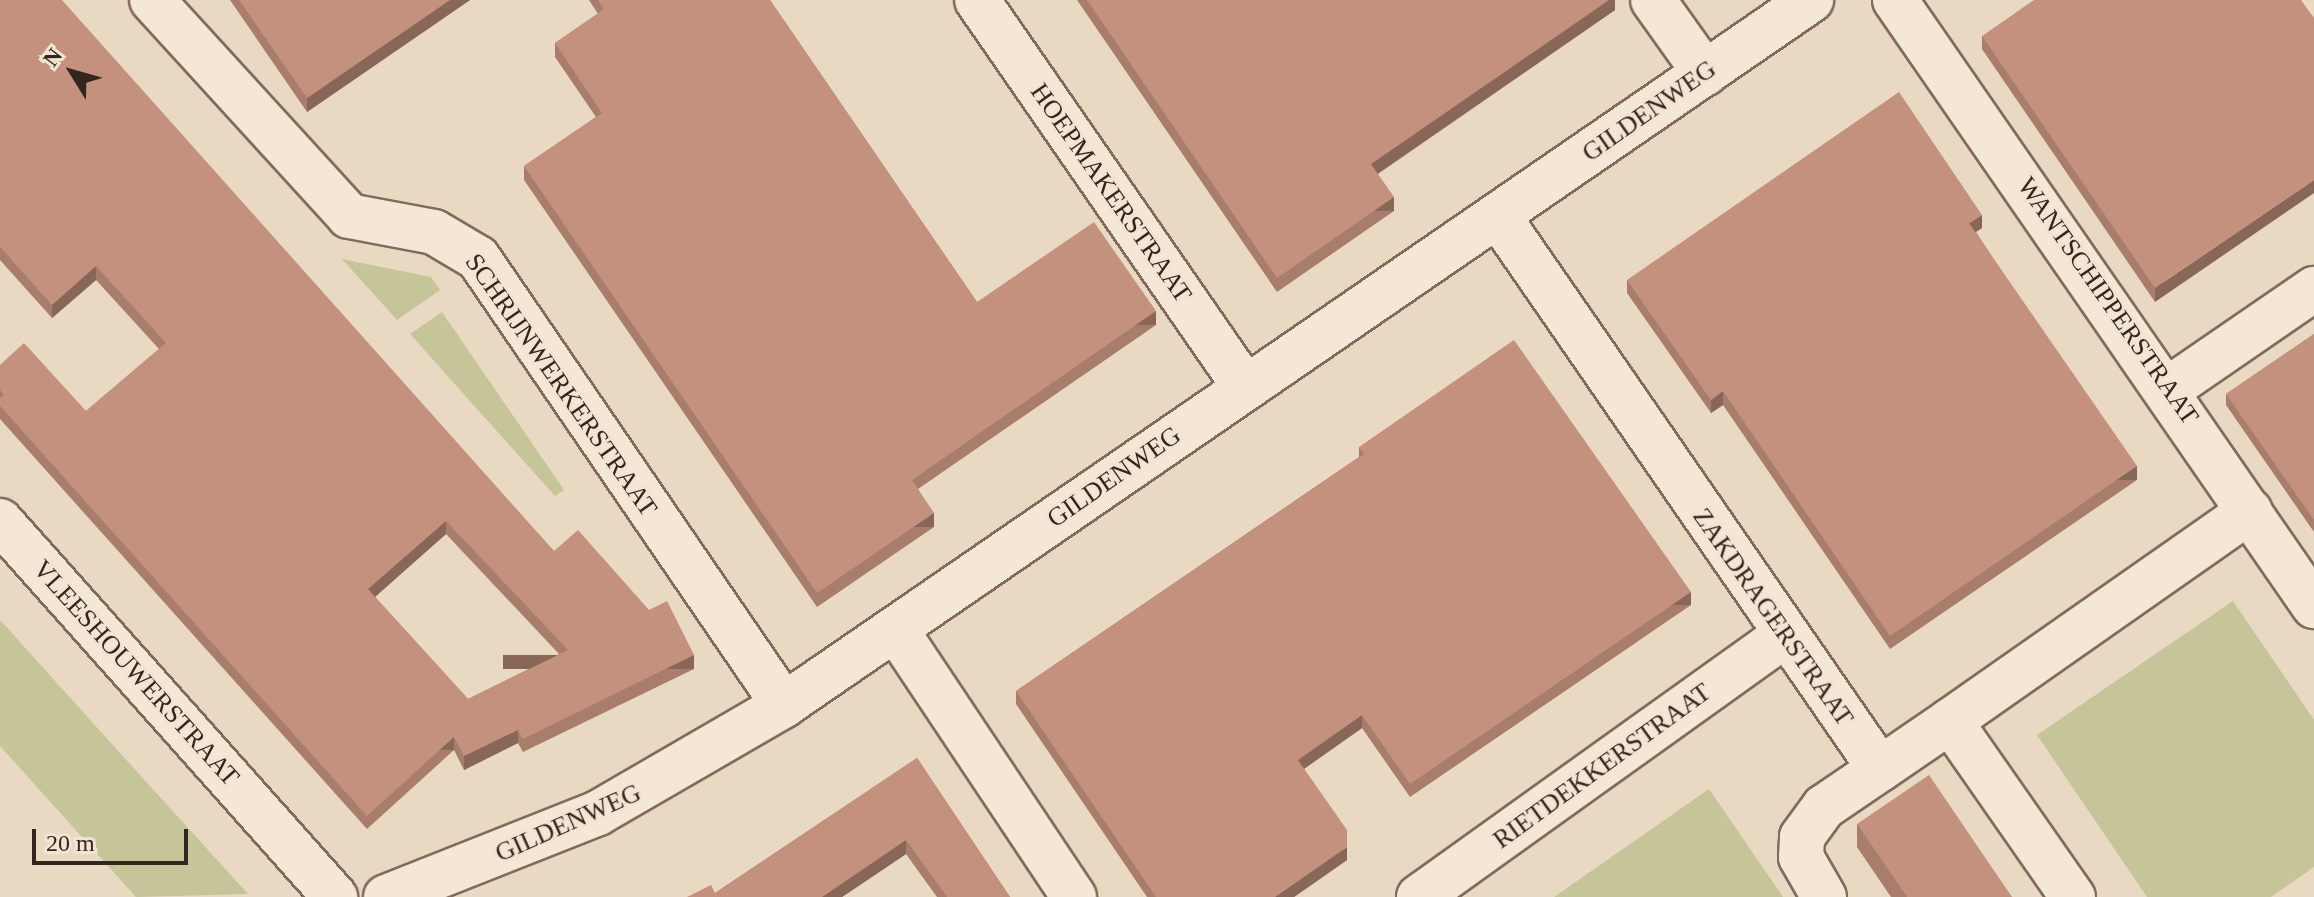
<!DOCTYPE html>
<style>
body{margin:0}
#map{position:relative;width:2314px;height:897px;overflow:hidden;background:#e9d9c3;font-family:Georgia,serif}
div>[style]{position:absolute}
.green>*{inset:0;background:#c5c599}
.roads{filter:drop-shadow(2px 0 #816b5c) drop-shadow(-2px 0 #816b5c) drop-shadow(0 2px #816b5c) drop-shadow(0 -2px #816b5c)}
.minor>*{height:44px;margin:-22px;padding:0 22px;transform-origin:22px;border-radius:22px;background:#f5e7d6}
.wall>*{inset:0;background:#a87d6c}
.shaded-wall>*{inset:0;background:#886658;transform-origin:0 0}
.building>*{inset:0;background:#c3917d}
span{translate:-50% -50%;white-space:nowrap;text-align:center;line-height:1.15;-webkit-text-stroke:6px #f1e4d2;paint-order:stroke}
.street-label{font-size:26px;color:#33261f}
.north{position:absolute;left:32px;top:32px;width:80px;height:80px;-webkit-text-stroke:6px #f1e4d2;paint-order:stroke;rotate:307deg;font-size:22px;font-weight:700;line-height:32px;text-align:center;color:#33261f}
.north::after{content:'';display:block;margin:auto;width:28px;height:36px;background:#33261f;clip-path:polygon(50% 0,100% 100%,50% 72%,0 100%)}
.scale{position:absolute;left:32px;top:829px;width:156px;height:36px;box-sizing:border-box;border:4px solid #33261f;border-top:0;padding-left:10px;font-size:24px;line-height:28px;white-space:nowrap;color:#33261f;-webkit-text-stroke:6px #f1e4d2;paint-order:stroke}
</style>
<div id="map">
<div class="green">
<i style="clip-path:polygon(342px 259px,431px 277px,440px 290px,397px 320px)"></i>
<i style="clip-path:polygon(442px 312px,564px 490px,555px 496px,410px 334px)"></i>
<i style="clip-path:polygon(2233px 601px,2314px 720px,2314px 867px,2271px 897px,2147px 897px,2037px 735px)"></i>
<i style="clip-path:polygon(0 620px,130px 764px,248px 894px,136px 897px,0 746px)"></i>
<i style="clip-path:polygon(1709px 789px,1783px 897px,1554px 897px)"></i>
</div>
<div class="roads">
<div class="minor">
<i style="left:152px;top:0;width:292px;rotate:47.6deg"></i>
<i style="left:349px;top:216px;width:86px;rotate:10.7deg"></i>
<i style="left:434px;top:232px;width:51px;rotate:30.6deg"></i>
<i style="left:478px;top:258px;width:542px;rotate:55.61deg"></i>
<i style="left:977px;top:0;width:471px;rotate:55.3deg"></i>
<i style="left:1653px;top:0;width:90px;rotate:54.5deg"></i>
<i style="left:1895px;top:0;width:737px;rotate:55.34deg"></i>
<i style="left:1498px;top:216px;width:672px;rotate:55.36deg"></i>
<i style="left:1880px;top:769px;width:85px;rotate:-34.4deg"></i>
<i style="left:1950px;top:721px;width:215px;rotate:55.1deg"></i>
<i style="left:2170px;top:388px;width:175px;rotate:-34.5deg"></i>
<i style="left:0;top:521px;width:504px;rotate:48.3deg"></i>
<i style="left:896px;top:630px;width:321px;rotate:56.3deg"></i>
<i style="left:1950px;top:721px;width:366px;rotate:-35deg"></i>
<i style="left:386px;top:897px;width:228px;rotate:-21.6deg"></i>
<i style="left:598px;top:813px;width:215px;rotate:-30.1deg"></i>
<i style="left:784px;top:705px;width:1246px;rotate:-34.47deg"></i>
<i style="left:1419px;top:897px;width:450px;rotate:-35.6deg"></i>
<i style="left:1824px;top:897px;width:46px;rotate:-119.9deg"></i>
<i style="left:1801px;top:857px;width:20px;rotate:-87deg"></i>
<i style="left:1802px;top:837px;width:37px;rotate:-54deg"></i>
<i style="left:1824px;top:807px;width:68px;rotate:-34.2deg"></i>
</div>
</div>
<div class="wall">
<i style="clip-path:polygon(evenodd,0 0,554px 551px,694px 669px,523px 752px,518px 743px,464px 770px,454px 750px,367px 829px,0 419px,0 365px,86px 411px,159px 349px,96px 280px,52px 318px,0 260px,0 0,446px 534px,559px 654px,468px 699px,375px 597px,446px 534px)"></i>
<i style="clip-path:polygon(230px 0,470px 0,307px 112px)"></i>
<i style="clip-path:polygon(589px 0,770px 0,977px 302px,1156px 325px,918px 489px,934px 527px,817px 607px,524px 180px,524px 166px,596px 117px,555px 57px,555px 43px,598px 14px)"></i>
<i style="clip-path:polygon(1077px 0,1615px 0,1615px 10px,1378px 174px,1394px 211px,1277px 292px)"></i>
<i style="clip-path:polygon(2301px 0,2155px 302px,1982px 49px,1982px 36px)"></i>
<i style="clip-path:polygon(1982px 228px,1976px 232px,2137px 480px,1890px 649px,1723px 405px,1711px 413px,1627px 293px,1627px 280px)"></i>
<i style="clip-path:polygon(2314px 334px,2314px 532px,2226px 405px,2226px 394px)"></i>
<i style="clip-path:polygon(1359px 447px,1691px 605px,1410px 797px,1362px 728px,1304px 769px,1347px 860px,1294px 897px,1147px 897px,1016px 704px,1016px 691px,1359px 457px)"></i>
<i style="clip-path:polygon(917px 758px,1010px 897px,937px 897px,906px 854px,842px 897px,687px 897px,715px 893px)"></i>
<i style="clip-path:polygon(1857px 824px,2012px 897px,1891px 897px,1857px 847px)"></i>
</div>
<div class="shaded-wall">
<i style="clip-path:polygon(450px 0,470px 0,307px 112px,307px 98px)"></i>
<i style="clip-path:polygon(1609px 0,1615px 0,1615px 10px,1371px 178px,1371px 164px)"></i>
<i style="clip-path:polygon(2314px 180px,2314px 193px,2155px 302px,2155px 288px)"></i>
<i style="left:1394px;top:197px;width:14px;height:142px;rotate:90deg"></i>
<i style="clip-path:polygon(1982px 215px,1982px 228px,1969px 236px,1969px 223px)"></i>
<i style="clip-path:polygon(96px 266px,96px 280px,52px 318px,52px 305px)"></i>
<i style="left:1156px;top:311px;width:14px;height:297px;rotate:90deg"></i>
<i style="clip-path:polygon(1723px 391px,1723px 405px,1711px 413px,1711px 400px)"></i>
<i style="left:2137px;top:466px;width:14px;height:300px;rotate:90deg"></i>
<i style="left:934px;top:513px;width:14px;height:142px;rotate:90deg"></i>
<i style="clip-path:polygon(446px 521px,446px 534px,368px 603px,368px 589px)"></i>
<i style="left:1691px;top:592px;width:13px;height:340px;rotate:90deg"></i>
<i style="left:694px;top:655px;width:14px;height:191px;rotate:90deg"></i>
<i style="clip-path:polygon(1362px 715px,1362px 728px,1298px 773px,1298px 760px)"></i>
<i style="clip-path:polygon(518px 730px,518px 743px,464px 770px,464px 756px)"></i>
<i style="left:454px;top:737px;width:13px;height:118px;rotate:90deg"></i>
<i style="clip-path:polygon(906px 840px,906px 854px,842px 897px,822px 897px)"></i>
<i style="clip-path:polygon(1347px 847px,1347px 860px,1294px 897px,1275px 897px)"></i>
</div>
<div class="building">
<i style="clip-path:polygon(evenodd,0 0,62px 0,554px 551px,578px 530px,649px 610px,667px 601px,694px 655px,523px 739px,518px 730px,464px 756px,454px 737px,367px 816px,0 406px,0 398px,4px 395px,0 390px,0 365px,24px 343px,86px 411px,166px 343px,96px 266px,52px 305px,0 247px,0 0,446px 521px,568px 650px,468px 699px,368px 589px,446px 521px)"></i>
<i style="clip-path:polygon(239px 0,450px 0,307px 98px)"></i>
<i style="clip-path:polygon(598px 0,770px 0,977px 302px,1094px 222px,1156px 311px,912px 480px,934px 513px,817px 593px,524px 166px,602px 113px,555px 43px,604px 9px)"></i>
<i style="clip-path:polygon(1087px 0,1609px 0,1371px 164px,1394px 197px,1277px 278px)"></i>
<i style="clip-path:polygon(2034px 0,2301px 0,2314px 18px,2314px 180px,2155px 288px,1982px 36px)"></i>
<i style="clip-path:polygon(1899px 92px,1982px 215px,1969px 223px,2137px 466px,1890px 636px,1723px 391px,1711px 400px,1627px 280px)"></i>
<i style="clip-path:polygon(2314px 334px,2314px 520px,2226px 394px)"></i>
<i style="clip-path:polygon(1514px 340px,1691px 592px,1410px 784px,1362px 715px,1298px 760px,1347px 830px,1347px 847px,1275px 897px,1156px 897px,1016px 691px,1364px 454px,1359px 447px)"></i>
<i style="clip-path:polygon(917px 758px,1010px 897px,947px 897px,906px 840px,822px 897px,687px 897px,711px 885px,715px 893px)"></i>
<i style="clip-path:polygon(1929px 775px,2012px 897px,1907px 897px,1857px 824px)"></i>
</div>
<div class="street-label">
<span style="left:1649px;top:111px;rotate:-35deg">GILDENWEG</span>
<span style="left:1111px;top:193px;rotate:55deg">HOEPMAKERSTRAAT</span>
<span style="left:2108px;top:301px;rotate:55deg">WANTSCHIPPERSTRAAT</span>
<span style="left:561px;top:385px;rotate:55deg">SCHRIJNWERKERSTRAAT</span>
<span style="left:1114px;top:477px;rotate:-35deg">GILDENWEG</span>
<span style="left:1773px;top:617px;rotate:55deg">ZAKDRAGERSTRAAT</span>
<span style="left:136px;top:673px;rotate:48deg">VLEESHOUWERSTRAAT</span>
<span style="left:1602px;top:766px;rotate:-36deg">RIETDEKKERSTRAAT</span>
<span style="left:568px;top:823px;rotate:-24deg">GILDENWEG</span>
</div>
<div class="north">N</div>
<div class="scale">20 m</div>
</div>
